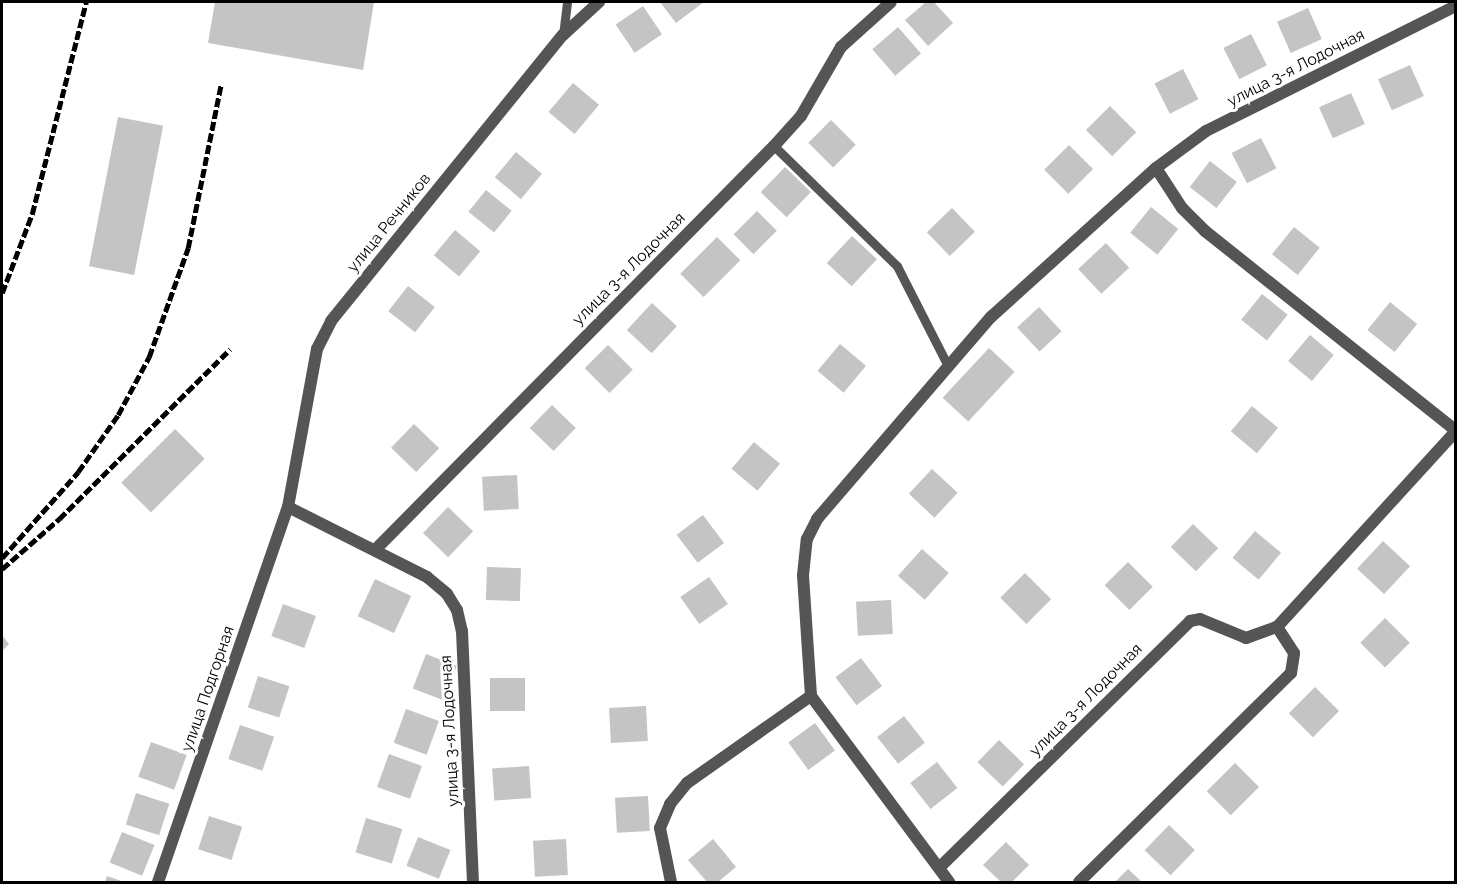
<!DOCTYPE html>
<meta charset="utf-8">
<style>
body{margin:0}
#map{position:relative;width:1457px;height:884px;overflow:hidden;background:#fff;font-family:Raleway,sans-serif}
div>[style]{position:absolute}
.building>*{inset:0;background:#c4c4c4;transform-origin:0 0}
.service>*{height:9px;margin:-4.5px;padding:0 4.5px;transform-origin:4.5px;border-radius:4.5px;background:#555}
.minor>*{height:12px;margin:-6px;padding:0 6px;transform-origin:6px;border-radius:6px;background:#555}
.rail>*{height:4.5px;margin-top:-2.25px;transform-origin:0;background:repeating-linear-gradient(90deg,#000 0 9px,transparent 0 12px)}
span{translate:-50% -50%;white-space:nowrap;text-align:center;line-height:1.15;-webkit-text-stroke:6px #fff;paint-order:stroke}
.street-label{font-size:16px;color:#000}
.frame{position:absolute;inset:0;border:3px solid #000;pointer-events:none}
</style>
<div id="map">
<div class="building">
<i style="clip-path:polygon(215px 2px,374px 2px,363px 70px,208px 43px)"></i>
<i style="clip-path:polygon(660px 2px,704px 2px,676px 23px)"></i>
<i style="clip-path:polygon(926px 2px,934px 2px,953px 23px,928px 46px,905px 20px)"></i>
<i style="left:643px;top:6px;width:34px;height:33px;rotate:56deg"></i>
<i style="left:1308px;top:8px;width:34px;height:34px;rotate:66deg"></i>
<i style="left:898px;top:27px;width:35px;height:34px;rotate:49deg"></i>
<i style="left:1251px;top:34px;width:35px;height:31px;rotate:63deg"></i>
<i style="left:1410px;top:65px;width:34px;height:35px;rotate:66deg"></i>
<i style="left:1183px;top:69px;width:34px;height:32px;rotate:63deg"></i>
<i style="left:573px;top:83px;width:34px;height:38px;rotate:40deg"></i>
<i style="left:1351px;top:93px;width:34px;height:35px;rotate:66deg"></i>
<i style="left:1110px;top:106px;width:37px;height:34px;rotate:45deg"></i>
<i style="left:118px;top:117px;width:46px;height:152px;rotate:11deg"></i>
<i style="left:831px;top:120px;width:35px;height:32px;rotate:45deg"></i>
<i style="left:1261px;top:138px;width:34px;height:33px;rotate:63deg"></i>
<i style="left:1069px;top:145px;width:34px;height:35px;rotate:45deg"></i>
<i style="left:516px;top:152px;width:34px;height:33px;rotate:40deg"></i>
<i style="left:1210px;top:161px;width:34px;height:33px;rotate:38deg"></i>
<i style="left:785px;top:167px;width:36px;height:35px;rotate:44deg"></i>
<i style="left:486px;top:190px;width:33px;height:28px;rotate:39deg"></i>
<i style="left:1151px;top:207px;width:35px;height:33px;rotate:39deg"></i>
<i style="left:952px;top:208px;width:33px;height:35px;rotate:46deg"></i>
<i style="left:757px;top:211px;width:28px;height:33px;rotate:45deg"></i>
<i style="left:1294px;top:227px;width:33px;height:35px;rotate:39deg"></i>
<i style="left:455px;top:230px;width:33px;height:33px;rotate:40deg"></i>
<i style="left:852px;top:236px;width:34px;height:37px;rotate:43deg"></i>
<i style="left:717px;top:237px;width:33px;height:52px;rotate:45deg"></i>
<i style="left:1106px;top:243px;width:34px;height:38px;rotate:47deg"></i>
<i style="left:408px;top:286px;width:34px;height:32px;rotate:38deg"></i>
<i style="left:1262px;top:294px;width:33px;height:33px;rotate:39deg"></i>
<i style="left:1390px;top:302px;width:35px;height:36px;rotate:39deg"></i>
<i style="left:652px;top:303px;width:34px;height:37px;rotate:43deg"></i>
<i style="left:1039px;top:307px;width:33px;height:30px;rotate:47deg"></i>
<i style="left:1310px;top:335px;width:31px;height:34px;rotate:40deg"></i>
<i style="left:840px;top:344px;width:34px;height:35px;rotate:40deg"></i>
<i style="left:608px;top:345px;width:35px;height:33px;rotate:45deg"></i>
<i style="left:989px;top:348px;width:35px;height:68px;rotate:43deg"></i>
<i style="left:552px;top:405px;width:33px;height:32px;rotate:44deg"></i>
<i style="left:1252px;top:406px;width:34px;height:33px;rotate:40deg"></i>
<i style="left:414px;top:424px;width:35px;height:33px;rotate:44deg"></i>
<i style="left:175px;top:429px;width:42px;height:76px;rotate:45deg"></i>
<i style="left:754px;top:442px;width:34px;height:35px;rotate:40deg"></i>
<i style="left:932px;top:469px;width:35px;height:34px;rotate:43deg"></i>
<i style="left:517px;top:475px;width:34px;height:35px;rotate:87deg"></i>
<i style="left:448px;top:507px;width:35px;height:36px;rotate:44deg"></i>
<i style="left:703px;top:515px;width:35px;height:33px;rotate:53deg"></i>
<i style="left:1193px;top:524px;width:35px;height:32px;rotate:44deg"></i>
<i style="left:1255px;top:531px;width:34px;height:35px;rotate:40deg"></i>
<i style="left:1383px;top:541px;width:37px;height:38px;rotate:43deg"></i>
<i style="left:922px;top:549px;width:36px;height:36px;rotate:42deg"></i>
<i style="left:1128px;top:562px;width:35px;height:33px;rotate:45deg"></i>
<i style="left:487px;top:567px;width:34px;height:33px;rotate:2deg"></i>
<i style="left:1025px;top:573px;width:37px;height:35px;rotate:45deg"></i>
<i style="left:709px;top:577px;width:33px;height:35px;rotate:55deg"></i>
<i style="left:375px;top:579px;width:40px;height:41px;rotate:25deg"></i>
<i style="left:891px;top:600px;width:34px;height:35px;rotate:87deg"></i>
<i style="left:283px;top:604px;width:35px;height:34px;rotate:20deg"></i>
<i style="left:1385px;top:618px;width:35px;height:35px;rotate:45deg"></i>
<i style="clip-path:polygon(2px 635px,9px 644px,2px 651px)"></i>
<i style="left:426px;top:654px;width:33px;height:37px;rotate:21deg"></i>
<i style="left:861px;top:658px;width:35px;height:32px;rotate:53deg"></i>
<i style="left:258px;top:676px;width:33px;height:33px;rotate:18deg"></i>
<i style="left:490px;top:678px;width:35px;height:33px"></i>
<i style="left:1315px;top:687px;width:34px;height:37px;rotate:45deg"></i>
<i style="left:646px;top:706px;width:35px;height:37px;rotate:87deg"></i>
<i style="left:406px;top:709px;width:35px;height:36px;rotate:20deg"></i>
<i style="left:904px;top:716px;width:34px;height:34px;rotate:52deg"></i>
<i style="left:815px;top:723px;width:34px;height:33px;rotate:54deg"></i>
<i style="left:240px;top:725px;width:36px;height:36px;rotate:19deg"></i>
<i style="left:999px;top:740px;width:35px;height:31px;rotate:44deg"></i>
<i style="left:151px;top:742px;width:38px;height:37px;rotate:20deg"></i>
<i style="left:389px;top:754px;width:35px;height:35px;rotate:20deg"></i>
<i style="left:937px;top:762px;width:33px;height:34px;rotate:52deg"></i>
<i style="left:1235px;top:763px;width:34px;height:40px;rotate:45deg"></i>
<i style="left:529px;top:766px;width:32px;height:37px;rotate:86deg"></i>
<i style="left:136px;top:793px;width:35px;height:33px;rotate:18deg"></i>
<i style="left:648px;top:796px;width:35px;height:33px;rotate:87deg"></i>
<i style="left:209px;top:816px;width:35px;height:35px;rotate:18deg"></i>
<i style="left:366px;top:818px;width:38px;height:36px;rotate:17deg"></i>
<i style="left:1169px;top:825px;width:36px;height:35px;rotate:44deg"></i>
<i style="left:122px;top:832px;width:35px;height:33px;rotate:22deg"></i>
<i style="left:418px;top:837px;width:35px;height:31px;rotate:22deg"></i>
<i style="left:566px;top:839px;width:36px;height:33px;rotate:87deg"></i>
<i style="clip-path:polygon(713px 839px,736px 867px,718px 882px,707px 882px,688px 860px)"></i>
<i style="clip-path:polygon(1006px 842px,1029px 865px,1012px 882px,1001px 882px,983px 865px)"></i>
<i style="clip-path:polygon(1128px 869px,1142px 882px,1115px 882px)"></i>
<i style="clip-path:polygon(107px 876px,124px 882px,105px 882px)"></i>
</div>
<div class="service">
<i style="left:563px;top:35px;width:33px;rotate:-83deg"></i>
<i style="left:774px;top:146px;width:172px;rotate:44.3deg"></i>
<i style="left:897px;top:266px;width:112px;rotate:63deg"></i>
</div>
<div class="minor">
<i style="left:1156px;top:168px;width:48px;rotate:57deg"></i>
<i style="left:1182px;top:208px;width:33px;rotate:45deg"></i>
<i style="left:1205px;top:231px;width:321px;rotate:38.5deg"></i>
<i style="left:288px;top:507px;width:156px;rotate:26.7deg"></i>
<i style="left:427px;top:577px;width:26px;rotate:40deg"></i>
<i style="left:447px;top:594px;width:19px;rotate:58deg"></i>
<i style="left:457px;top:610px;width:22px;rotate:77deg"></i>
<i style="left:462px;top:631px;width:251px;rotate:87.5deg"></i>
<i style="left:376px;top:549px;width:566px;rotate:-45.36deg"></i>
<i style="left:774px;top:146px;width:40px;rotate:-48deg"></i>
<i style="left:801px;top:116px;width:80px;rotate:-59.9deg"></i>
<i style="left:841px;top:47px;width:67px;rotate:-42deg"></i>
<i style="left:811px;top:696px;width:232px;rotate:53.4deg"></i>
<i style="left:940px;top:867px;width:351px;rotate:-44.5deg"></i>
<i style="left:1190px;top:621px;width:10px;rotate:-11deg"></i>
<i style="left:1200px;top:619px;width:50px;rotate:22.4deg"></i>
<i style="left:1246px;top:638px;width:33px;rotate:-20deg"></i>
<i style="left:1277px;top:627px;width:265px;rotate:-47.6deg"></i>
<i style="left:158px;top:882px;width:397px;rotate:-70.9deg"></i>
<i style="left:288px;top:507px;width:161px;rotate:-79.6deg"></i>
<i style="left:317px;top:349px;width:31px;rotate:-63deg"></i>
<i style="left:331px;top:321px;width:368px;rotate:-51deg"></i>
<i style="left:563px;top:35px;width:49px;rotate:-42.5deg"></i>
<i style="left:671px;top:882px;width:55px;rotate:-101.5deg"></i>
<i style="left:660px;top:828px;width:26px;rotate:-67deg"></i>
<i style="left:670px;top:804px;width:27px;rotate:-51deg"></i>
<i style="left:687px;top:783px;width:151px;rotate:-35.1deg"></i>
<i style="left:811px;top:696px;width:121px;rotate:-93.8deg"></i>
<i style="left:803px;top:575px;width:36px;rotate:-84deg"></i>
<i style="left:807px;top:539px;width:22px;rotate:-63deg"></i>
<i style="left:817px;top:519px;width:267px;rotate:-49.3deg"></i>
<i style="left:991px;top:317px;width:222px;rotate:-42.1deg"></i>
<i style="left:1156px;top:168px;width:62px;rotate:-36.5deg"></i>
<i style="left:1206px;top:131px;width:280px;rotate:-26.6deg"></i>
<i style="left:1079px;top:882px;width:298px;rotate:-44.6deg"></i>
<i style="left:1291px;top:673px;width:20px;rotate:-81deg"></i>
<i style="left:1294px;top:653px;width:31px;rotate:-123deg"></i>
</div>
<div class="rail">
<i style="left:2px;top:293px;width:85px;rotate:-69.2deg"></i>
<i style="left:32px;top:214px;width:219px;rotate:-75.7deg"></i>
<i style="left:2px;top:558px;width:115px;rotate:-48.5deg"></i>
<i style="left:78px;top:472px;width:70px;rotate:-54.9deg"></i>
<i style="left:118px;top:415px;width:66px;rotate:-61.9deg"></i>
<i style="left:149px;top:357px;width:116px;rotate:-70.3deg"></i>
<i style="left:188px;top:248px;width:166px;rotate:-78.6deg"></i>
<i style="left:2px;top:569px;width:76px;rotate:-41.3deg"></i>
<i style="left:59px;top:519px;width:241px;rotate:-44.8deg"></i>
</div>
<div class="street-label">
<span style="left:1296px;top:68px;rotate:-27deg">улица 3-я Лодочная</span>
<span style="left:389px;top:223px;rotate:-51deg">улица Речников</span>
<span style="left:629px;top:269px;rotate:-45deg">улица 3-я Лодочная</span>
<span style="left:208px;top:689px;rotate:-71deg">улица Подгорная</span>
<span style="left:1086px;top:700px;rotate:-45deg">улица 3-я Лодочная</span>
<span style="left:450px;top:731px;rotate:-93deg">улица 3-я Лодочная</span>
</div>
<div class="frame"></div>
</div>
